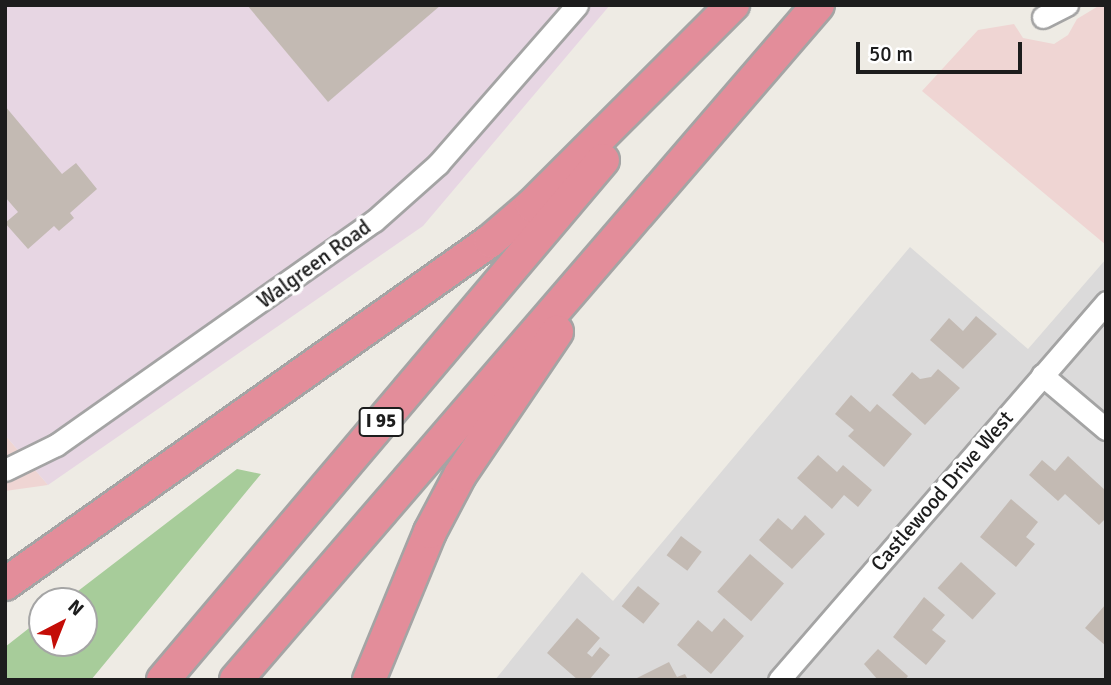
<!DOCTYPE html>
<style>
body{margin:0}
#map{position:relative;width:1111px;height:685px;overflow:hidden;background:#eeebe4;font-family:Signika,sans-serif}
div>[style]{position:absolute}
.residential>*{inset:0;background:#dbdada}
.commercial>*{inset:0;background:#efd5d3}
.industrial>*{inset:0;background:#e7d6e3}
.forest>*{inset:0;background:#a7cc9a}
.building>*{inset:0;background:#c3bab3;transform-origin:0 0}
.roads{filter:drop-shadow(2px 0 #a4a4a4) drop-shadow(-2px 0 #a4a4a4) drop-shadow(0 2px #a4a4a4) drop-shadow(0 -2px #a4a4a4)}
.minor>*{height:21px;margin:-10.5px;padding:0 10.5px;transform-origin:10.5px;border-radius:10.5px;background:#fff}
.highway>*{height:32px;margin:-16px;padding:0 16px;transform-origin:16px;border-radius:16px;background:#e38d9a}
span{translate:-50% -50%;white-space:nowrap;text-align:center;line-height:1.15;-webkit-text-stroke:7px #fff;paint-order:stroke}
.shield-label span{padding:2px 5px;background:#fff;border:2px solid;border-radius:5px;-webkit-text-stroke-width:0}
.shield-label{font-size:19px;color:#1d1d1d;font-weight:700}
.street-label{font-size:21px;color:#1d1d1d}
.frame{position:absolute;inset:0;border:7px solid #1d1d1d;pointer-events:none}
.north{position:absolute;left:28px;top:587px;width:70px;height:70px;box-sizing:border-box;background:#fff;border:2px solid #a5a5a5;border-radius:50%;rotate:42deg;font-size:19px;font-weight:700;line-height:28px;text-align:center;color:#1d1d1d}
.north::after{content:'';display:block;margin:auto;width:24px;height:32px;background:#c40d07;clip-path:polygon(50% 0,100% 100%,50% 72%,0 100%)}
.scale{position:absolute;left:856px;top:42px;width:166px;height:32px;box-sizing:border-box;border:4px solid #1d1d1d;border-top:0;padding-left:9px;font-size:21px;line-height:24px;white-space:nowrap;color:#1d1d1d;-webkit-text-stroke:5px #fff;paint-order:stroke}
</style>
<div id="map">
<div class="residential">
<i style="clip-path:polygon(910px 247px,1028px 349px,1106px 259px,1106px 680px,495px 680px,582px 572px,613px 601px)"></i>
</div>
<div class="commercial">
<i style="clip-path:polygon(1100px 5px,1106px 5px,1106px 245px,922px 91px,978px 30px,1014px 24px,1023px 38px,1054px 44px,1068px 35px,1077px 19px)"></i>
<i style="clip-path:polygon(5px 435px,48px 485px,5px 491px)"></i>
</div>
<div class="industrial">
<i style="clip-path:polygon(5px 5px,610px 5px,423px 226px,48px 485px,5px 435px)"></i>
</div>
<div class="forest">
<i style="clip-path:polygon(237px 469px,261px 474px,91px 680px,5px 680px,5px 647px,42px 618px,42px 643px,84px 643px,84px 601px,65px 601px)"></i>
</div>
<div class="building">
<i style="clip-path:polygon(247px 5px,441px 5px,328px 102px)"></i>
<i style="clip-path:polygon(5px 106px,62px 174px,76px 163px,97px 189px,70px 213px,74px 218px,59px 231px,54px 226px,28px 249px,5px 223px,18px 212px,5px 197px)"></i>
<i style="clip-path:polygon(976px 316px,997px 334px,963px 369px,930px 340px,949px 318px,963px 331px)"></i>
<i style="clip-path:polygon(938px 369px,960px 388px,925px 425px,892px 395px,912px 372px,920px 379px,931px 377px)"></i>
<i style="clip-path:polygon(851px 395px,870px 412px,877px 404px,912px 434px,884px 467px,848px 436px,854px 430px,835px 414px)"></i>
<i style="clip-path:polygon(818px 455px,837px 472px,843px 465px,872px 490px,858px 507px,844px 495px,832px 509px,797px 478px)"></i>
<i style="clip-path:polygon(1068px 456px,1106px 491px,1106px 518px,1099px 525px,1065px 494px,1058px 501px,1029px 475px,1042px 460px,1055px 471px)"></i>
<i style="clip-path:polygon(1011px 499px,1038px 522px,1026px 537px,1035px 544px,1016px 567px,980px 537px)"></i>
<i style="clip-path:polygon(805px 515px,825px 534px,792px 569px,759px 540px,778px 518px,792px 530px)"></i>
<i style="left:681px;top:536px;width:26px;height:24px;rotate:37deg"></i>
<i style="left:750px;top:554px;width:45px;height:50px;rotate:41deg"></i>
<i style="left:961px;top:562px;width:47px;height:35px;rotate:42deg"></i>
<i style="left:638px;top:586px;width:28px;height:26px;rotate:39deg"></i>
<i style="clip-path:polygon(924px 597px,945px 615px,932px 630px,946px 641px,926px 665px,893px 637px)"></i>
<i style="clip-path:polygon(1106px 604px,1106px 646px,1085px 628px)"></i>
<i style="clip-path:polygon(577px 618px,600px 638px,587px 653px,592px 657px,600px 647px,610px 655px,589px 680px,578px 680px,547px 653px)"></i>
<i style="clip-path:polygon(724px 618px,744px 636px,711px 674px,677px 645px,698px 620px,712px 632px)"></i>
<i style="clip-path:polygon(878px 649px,908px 676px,905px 680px,878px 680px,864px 664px)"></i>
<i style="clip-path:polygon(669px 662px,677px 677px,685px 674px,688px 680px,633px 680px)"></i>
</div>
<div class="roads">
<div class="minor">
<i style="left:1043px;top:17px;width:27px;rotate:-27deg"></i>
<i style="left:1042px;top:375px;width:84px;rotate:40.2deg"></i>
<i style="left:5px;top:470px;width:57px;rotate:-26.1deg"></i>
<i style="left:56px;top:445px;width:389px;rotate:-35.2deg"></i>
<i style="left:374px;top:221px;width:86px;rotate:-41.7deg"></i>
<i style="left:438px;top:164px;width:211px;rotate:-48.8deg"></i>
<i style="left:779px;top:680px;width:500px;rotate:-49.1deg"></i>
</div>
<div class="highway">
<i style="left:5px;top:584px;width:594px;rotate:-35.27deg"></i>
<i style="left:490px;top:241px;width:55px;rotate:-40.6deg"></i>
<i style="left:532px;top:205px;width:284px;rotate:-44.9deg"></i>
<i style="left:163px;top:680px;width:681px;rotate:-49.76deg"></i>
<i style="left:236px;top:680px;width:891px;rotate:-49.23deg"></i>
<i style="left:369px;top:680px;width:160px;rotate:-67.6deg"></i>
<i style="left:430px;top:532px;width:64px;rotate:-62.2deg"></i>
<i style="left:460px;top:475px;width:173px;rotate:-55.9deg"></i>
</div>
</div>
<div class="shield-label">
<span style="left:381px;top:422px">I 95</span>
</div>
<div class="street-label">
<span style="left:314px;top:264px;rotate:-36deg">Walgreen Road</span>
<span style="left:942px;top:491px;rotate:-49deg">Castlewood Drive West</span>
</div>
<div class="frame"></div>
<div class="north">N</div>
<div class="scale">50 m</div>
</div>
